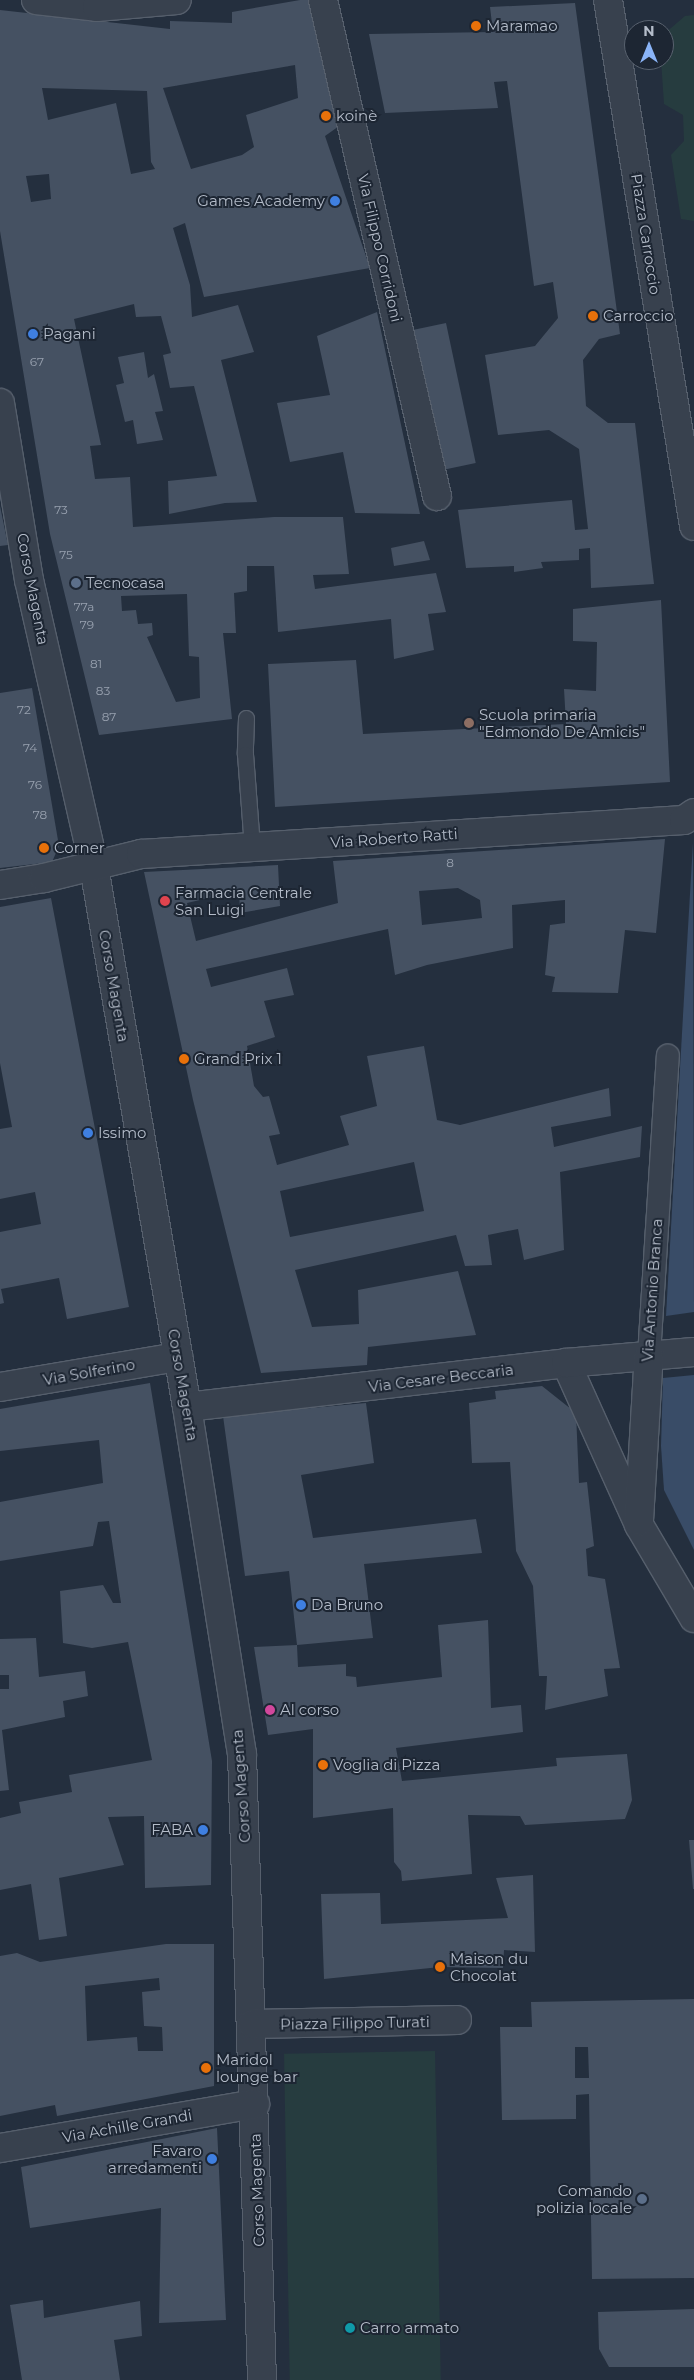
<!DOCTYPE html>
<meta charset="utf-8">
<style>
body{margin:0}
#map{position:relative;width:694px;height:2380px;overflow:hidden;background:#242f3e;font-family:Montserrat,sans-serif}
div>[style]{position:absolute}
.green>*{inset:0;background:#263c3f;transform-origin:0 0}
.water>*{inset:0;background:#394c67}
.building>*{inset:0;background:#455162;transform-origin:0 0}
.roads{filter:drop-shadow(1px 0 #565f6c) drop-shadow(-1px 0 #565f6c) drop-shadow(0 1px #565f6c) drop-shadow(0 -1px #565f6c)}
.service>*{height:15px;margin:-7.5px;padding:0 7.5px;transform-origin:7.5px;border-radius:7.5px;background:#38414e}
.pedestrian>*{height:22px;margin:-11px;padding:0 11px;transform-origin:11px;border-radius:11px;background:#38414e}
.minor>*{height:28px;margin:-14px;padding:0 14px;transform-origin:14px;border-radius:14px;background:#38414e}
.dots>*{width:14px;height:14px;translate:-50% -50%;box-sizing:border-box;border:2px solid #1d2633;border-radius:50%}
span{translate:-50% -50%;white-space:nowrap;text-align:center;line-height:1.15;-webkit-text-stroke:4px #1d2633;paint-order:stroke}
.number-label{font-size:12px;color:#98a1af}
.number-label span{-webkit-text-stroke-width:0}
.poi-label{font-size:15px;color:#b4bcc9}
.left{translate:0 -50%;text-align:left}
.right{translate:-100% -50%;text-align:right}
.street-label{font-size:15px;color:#b4bcc9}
.north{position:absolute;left:624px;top:20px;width:50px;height:50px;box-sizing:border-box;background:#1d2633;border:1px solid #59626f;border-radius:50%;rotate:0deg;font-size:14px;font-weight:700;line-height:20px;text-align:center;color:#b4bcc9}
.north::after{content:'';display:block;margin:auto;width:18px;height:22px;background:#8ab4f8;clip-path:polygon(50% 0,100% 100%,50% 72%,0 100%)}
</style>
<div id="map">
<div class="green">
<i style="clip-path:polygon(694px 15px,694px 221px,681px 219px,671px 155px,684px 141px,683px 115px,664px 104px,661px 60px,664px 60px,664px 34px,685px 16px)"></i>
<i style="left:435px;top:2051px;width:329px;height:151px;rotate:89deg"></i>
</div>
<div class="water">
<i style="clip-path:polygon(693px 843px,694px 1312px,666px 1316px,687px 945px)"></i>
<i style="clip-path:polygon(694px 1375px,694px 1550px,664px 1490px,661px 1446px,663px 1378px)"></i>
</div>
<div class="building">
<i style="clip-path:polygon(evenodd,300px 0,316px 0,342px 124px,325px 136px,370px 268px,204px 297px,185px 223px,173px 228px,190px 285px,192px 317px,238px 305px,254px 352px,221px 360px,257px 502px,225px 503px,169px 514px,168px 481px,217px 476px,194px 386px,170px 388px,163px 355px,171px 353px,161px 316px,136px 317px,134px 304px,74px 319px,101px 445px,90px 446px,95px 479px,130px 477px,133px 527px,274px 517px,343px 517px,349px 574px,313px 575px,315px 589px,436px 573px,446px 612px,428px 614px,434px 650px,394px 659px,391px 619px,278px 632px,274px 566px,247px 566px,247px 591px,234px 593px,236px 633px,223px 633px,232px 719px,99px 735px,50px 534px,0 231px,0 10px,170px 29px,170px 21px,232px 23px,232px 12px,300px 0,295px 65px,298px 98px,246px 115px,254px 147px,242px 155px,191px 169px,163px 88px,295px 65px,300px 0,42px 88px,147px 91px,151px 162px,155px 169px,131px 174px,116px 103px,48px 120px,42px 88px,300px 0,49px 174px,51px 199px,31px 202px,26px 176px,49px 174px,300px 0,187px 594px,189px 656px,199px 657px,200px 698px,176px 702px,147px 637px,153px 635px,152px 623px,138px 624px,136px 610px,122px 611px,121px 596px,187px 594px)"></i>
<i style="clip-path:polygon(575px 3px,620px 334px,599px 339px,583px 360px,586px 406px,608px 423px,635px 423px,654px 584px,591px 588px,590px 548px,579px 549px,579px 560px,541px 562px,543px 568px,514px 572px,514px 566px,466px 568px,458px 510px,572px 500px,575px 530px,588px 529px,579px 449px,549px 430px,498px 435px,485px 355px,535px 346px,558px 318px,553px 282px,534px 286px,507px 81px,494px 82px,498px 108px,385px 113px,369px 34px,493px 32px,490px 7px)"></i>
<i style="clip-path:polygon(377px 312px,420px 514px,355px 513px,343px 452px,290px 462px,277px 403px,330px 395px,317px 336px)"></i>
<i style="left:446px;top:323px;width:143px;height:34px;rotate:78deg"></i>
<i style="clip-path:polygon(144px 352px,148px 378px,154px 374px,163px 411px,155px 412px,163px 440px,137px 444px,133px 420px,125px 422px,116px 385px,124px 383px,118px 357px)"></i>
<i style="clip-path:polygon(0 506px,8px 545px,0 546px)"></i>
<i style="clip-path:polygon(424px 541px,430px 560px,394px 566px,391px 548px)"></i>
<i style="clip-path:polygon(661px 600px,670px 782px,275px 807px,268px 664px,356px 660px,363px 734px,566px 724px,564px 689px,596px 691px,597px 642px,573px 641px,573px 609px)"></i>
<i style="clip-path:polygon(32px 688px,59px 846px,52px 862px,0 868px,0 693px)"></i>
<i style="clip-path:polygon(evenodd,665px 839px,656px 933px,625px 930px,618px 993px,552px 992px,555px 977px,545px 975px,550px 925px,565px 923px,565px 900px,512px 905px,513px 948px,427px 965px,395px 975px,388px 929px,206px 969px,211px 987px,287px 968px,294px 995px,264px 1001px,275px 1037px,247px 1046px,254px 1086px,263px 1097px,269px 1096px,280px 1134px,269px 1136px,277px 1165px,349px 1145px,340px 1116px,377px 1106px,367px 1056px,424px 1046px,437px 1120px,460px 1125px,609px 1088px,611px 1116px,551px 1127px,554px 1147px,642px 1126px,640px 1157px,560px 1172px,564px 1250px,524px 1260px,518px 1229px,488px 1235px,492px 1265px,465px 1266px,456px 1235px,295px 1270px,312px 1327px,359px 1324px,358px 1290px,458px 1271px,476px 1335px,368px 1347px,367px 1365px,261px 1373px,193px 1100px,144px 872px,278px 865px,280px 906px,240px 913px,239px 891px,187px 903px,196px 941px,338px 903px,333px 861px,665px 839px,458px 888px,480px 900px,482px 918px,422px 925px,419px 891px,458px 888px,665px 839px,414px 1162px,424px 1211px,290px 1237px,280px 1191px,414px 1162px)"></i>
<i style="clip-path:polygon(51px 898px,129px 1307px,67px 1319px,59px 1278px,1px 1289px,4px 1303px,0 1304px,0 1232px,41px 1224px,35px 1192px,0 1199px,0 1129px,12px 1127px,0 1063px,0 907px)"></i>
<i style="clip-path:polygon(150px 1383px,212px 1761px,211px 1885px,145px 1888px,144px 1816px,108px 1817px,124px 1865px,59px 1878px,67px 1936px,39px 1940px,31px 1884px,0 1890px,0 1818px,21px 1813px,19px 1802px,72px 1792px,69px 1775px,152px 1760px,128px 1642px,92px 1648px,63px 1643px,60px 1591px,103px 1585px,113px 1603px,121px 1603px,109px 1521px,98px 1522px,93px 1546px,0 1561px,0 1502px,103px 1483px,99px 1440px,0 1451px,0 1409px)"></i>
<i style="clip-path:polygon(542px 1386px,576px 1413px,579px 1483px,587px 1482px,594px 1546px,586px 1549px,588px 1576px,605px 1579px,620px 1668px,604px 1669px,608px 1696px,545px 1710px,547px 1676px,539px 1676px,533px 1586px,516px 1551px,510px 1462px,472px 1463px,469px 1403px,496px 1399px,495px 1391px)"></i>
<i style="clip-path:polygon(366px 1403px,374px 1463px,301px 1475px,313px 1538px,476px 1519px,482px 1553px,364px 1564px,373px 1638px,297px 1645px,289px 1571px,245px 1576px,223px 1416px)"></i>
<i style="clip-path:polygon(488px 1620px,491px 1708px,521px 1705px,523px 1732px,396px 1748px,402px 1781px,557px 1766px,556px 1758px,627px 1754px,632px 1800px,625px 1819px,525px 1825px,520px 1816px,468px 1815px,472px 1874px,402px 1881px,401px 1871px,394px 1862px,393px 1808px,313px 1818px,313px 1729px,268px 1735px,254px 1647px,297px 1645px,298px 1667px,346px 1664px,346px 1676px,356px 1677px,357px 1687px,442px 1677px,438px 1625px)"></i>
<i style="clip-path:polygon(36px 1638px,39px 1677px,85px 1671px,88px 1696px,63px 1701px,65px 1717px,2px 1730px,9px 1790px,0 1791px,0 1689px,9px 1689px,9px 1675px,0 1675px,0 1639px)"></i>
<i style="clip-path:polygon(689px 1840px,694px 1840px,694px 1889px,693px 1889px)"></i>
<i style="clip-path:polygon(533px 1875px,535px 1952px,504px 1950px,503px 1968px,440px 1967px,324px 1979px,321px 1894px,380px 1893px,381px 1924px,508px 1918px,496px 1878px)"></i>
<i style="clip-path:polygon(evenodd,166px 1944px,214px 1944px,214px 2086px,57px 2116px,55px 2105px,0 2116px,0 1956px,17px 1953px,40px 1962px,166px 1944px,159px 1978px,160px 1990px,142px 1992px,144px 2026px,162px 2027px,163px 2051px,138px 2051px,137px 2037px,87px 2041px,85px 1986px,159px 1978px)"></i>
<i style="clip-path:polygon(evenodd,694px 1999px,694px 2278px,592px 2279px,589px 2094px,576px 2095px,576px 2119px,502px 2120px,500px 2027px,532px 2027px,531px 2002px,694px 1999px,575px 2047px,588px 2047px,589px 2078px,575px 2078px,575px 2047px)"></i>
<i style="clip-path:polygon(217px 2128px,226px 2320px,159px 2323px,161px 2208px,30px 2228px,21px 2167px)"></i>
<i style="clip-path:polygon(43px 2300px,44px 2318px,140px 2301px,142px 2336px,114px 2340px,120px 2380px,22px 2380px,10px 2305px)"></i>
<i style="clip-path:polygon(694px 2309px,694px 2367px,609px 2367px,599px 2349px,598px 2312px)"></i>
</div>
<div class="roads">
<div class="service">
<i style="left:246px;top:718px;width:36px;rotate:92deg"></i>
<i style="left:245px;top:754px;width:93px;rotate:85.7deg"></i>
</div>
<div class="pedestrian">
<i style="left:649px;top:1355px;width:300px;rotate:-86.4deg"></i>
</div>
<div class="minor">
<i style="left:36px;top:0;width:61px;rotate:6.5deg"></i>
<i style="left:97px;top:7px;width:80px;rotate:-5deg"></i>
<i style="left:323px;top:0;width:509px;rotate:77.06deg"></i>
<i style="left:608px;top:0;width:533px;rotate:80.71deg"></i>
<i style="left:0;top:403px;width:179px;rotate:80.7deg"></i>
<i style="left:29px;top:580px;width:294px;rotate:77.2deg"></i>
<i style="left:94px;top:867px;width:548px;rotate:80.23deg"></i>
<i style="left:187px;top:1407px;width:351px;rotate:81deg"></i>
<i style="left:242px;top:1754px;width:626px;rotate:88.17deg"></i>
<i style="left:0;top:885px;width:45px;rotate:-9deg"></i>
<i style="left:44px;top:878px;width:100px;rotate:-13.9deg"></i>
<i style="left:141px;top:854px;width:544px;rotate:-3.58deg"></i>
<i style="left:684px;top:820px;width:12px;rotate:-35deg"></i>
<i style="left:566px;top:1363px;width:178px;rotate:65.7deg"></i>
<i style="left:639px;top:1525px;width:108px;rotate:59.4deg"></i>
<i style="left:0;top:1387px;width:181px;rotate:-9.6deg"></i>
<i style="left:187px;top:1407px;width:382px;rotate:-6.6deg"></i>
<i style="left:566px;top:1363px;width:128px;rotate:-4.9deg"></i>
<i style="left:639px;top:1521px;width:166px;rotate:-86.6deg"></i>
<i style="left:252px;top:2024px;width:205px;rotate:-1.1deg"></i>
<i style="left:0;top:2148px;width:259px;rotate:-9.8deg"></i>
</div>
</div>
<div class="dots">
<i style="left:476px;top:26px;background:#e8710a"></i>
<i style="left:326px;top:116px;background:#e8710a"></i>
<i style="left:335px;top:201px;background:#3f7fe0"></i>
<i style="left:593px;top:316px;background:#e8710a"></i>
<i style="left:33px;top:334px;background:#3f7fe0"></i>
<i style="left:76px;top:583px;background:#5c6f8a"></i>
<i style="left:469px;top:723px;background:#8d6e63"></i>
<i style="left:44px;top:848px;background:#e8710a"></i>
<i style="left:165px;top:901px;background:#e0444e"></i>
<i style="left:184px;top:1059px;background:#e8710a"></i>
<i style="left:88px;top:1133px;background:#3f7fe0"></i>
<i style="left:301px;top:1605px;background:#3f7fe0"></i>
<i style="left:270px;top:1710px;background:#d1479c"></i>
<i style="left:323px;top:1765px;background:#e8710a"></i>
<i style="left:203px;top:1830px;background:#3f7fe0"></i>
<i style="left:440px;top:1967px;background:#e8710a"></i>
<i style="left:206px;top:2068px;background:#e8710a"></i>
<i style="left:212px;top:2159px;background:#3f7fe0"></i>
<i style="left:642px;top:2199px;background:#5c6f8a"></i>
<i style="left:350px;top:2328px;background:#0f9aa8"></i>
</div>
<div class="number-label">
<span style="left:37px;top:362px">67</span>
<span style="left:61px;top:510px">73</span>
<span style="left:66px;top:555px">75</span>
<span style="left:84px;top:607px">77a</span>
<span style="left:87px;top:625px">79</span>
<span style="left:96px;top:664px">81</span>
<span style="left:103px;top:691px">83</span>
<span style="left:24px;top:710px">72</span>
<span style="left:109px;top:717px">87</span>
<span style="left:30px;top:748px">74</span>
<span style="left:35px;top:785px">76</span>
<span style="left:40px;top:815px">78</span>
<span style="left:450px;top:863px">8</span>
</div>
<div class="poi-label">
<span class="left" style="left:486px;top:26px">Maramao</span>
<span class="left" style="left:336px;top:116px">koinè</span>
<span class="right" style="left:325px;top:201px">Games Academy</span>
<span class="left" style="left:603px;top:316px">Carroccio</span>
<span class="left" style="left:43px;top:334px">Pagani</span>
<span class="left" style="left:86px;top:583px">Tecnocasa</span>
<span class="left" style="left:479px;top:723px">Scuola primaria<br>"Edmondo De Amicis"</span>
<span class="left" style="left:54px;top:848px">Corner</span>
<span class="left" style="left:175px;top:901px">Farmacia Centrale<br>San Luigi</span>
<span class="left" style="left:194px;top:1059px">Grand Prix 1</span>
<span class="left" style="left:98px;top:1133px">Issimo</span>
<span class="left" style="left:311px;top:1605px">Da Bruno</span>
<span class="left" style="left:280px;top:1710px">Al corso</span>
<span class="left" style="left:333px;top:1765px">Voglia di Pizza</span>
<span class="right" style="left:193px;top:1830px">FABA</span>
<span class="left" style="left:450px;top:1967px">Maison du<br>Chocolat</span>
<span class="left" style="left:216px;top:2068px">Maridol<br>lounge bar</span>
<span class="right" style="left:202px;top:2159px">Favaro<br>arredamenti</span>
<span class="right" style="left:632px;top:2199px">Comando<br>polizia locale</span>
<span class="left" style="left:360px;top:2328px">Carro armato</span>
</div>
<div class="street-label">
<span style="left:646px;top:234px;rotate:81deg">Piazza Carroccio</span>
<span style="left:380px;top:248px;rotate:77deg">Via Filippo Corridoni</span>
<span style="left:33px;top:589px;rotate:79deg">Corso Magenta</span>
<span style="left:394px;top:838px;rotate:-4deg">Via Roberto Ratti</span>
<span style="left:114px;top:986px;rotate:80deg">Corso Magenta</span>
<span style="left:652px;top:1290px;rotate:-86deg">Via Antonio Branca</span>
<span style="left:89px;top:1372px;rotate:-10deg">Via Solferino</span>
<span style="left:441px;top:1378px;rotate:-7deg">Via Cesare Beccaria</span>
<span style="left:183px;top:1385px;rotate:80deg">Corso Magenta</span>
<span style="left:241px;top:1786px;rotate:-94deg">Corso Magenta</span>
<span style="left:355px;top:2023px;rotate:-1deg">Piazza Filippo Turati</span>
<span style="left:127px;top:2126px;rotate:-10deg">Via Achille Grandi</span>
<span style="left:257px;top:2190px;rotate:-92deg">Corso Magenta</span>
</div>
<div class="north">N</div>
</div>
